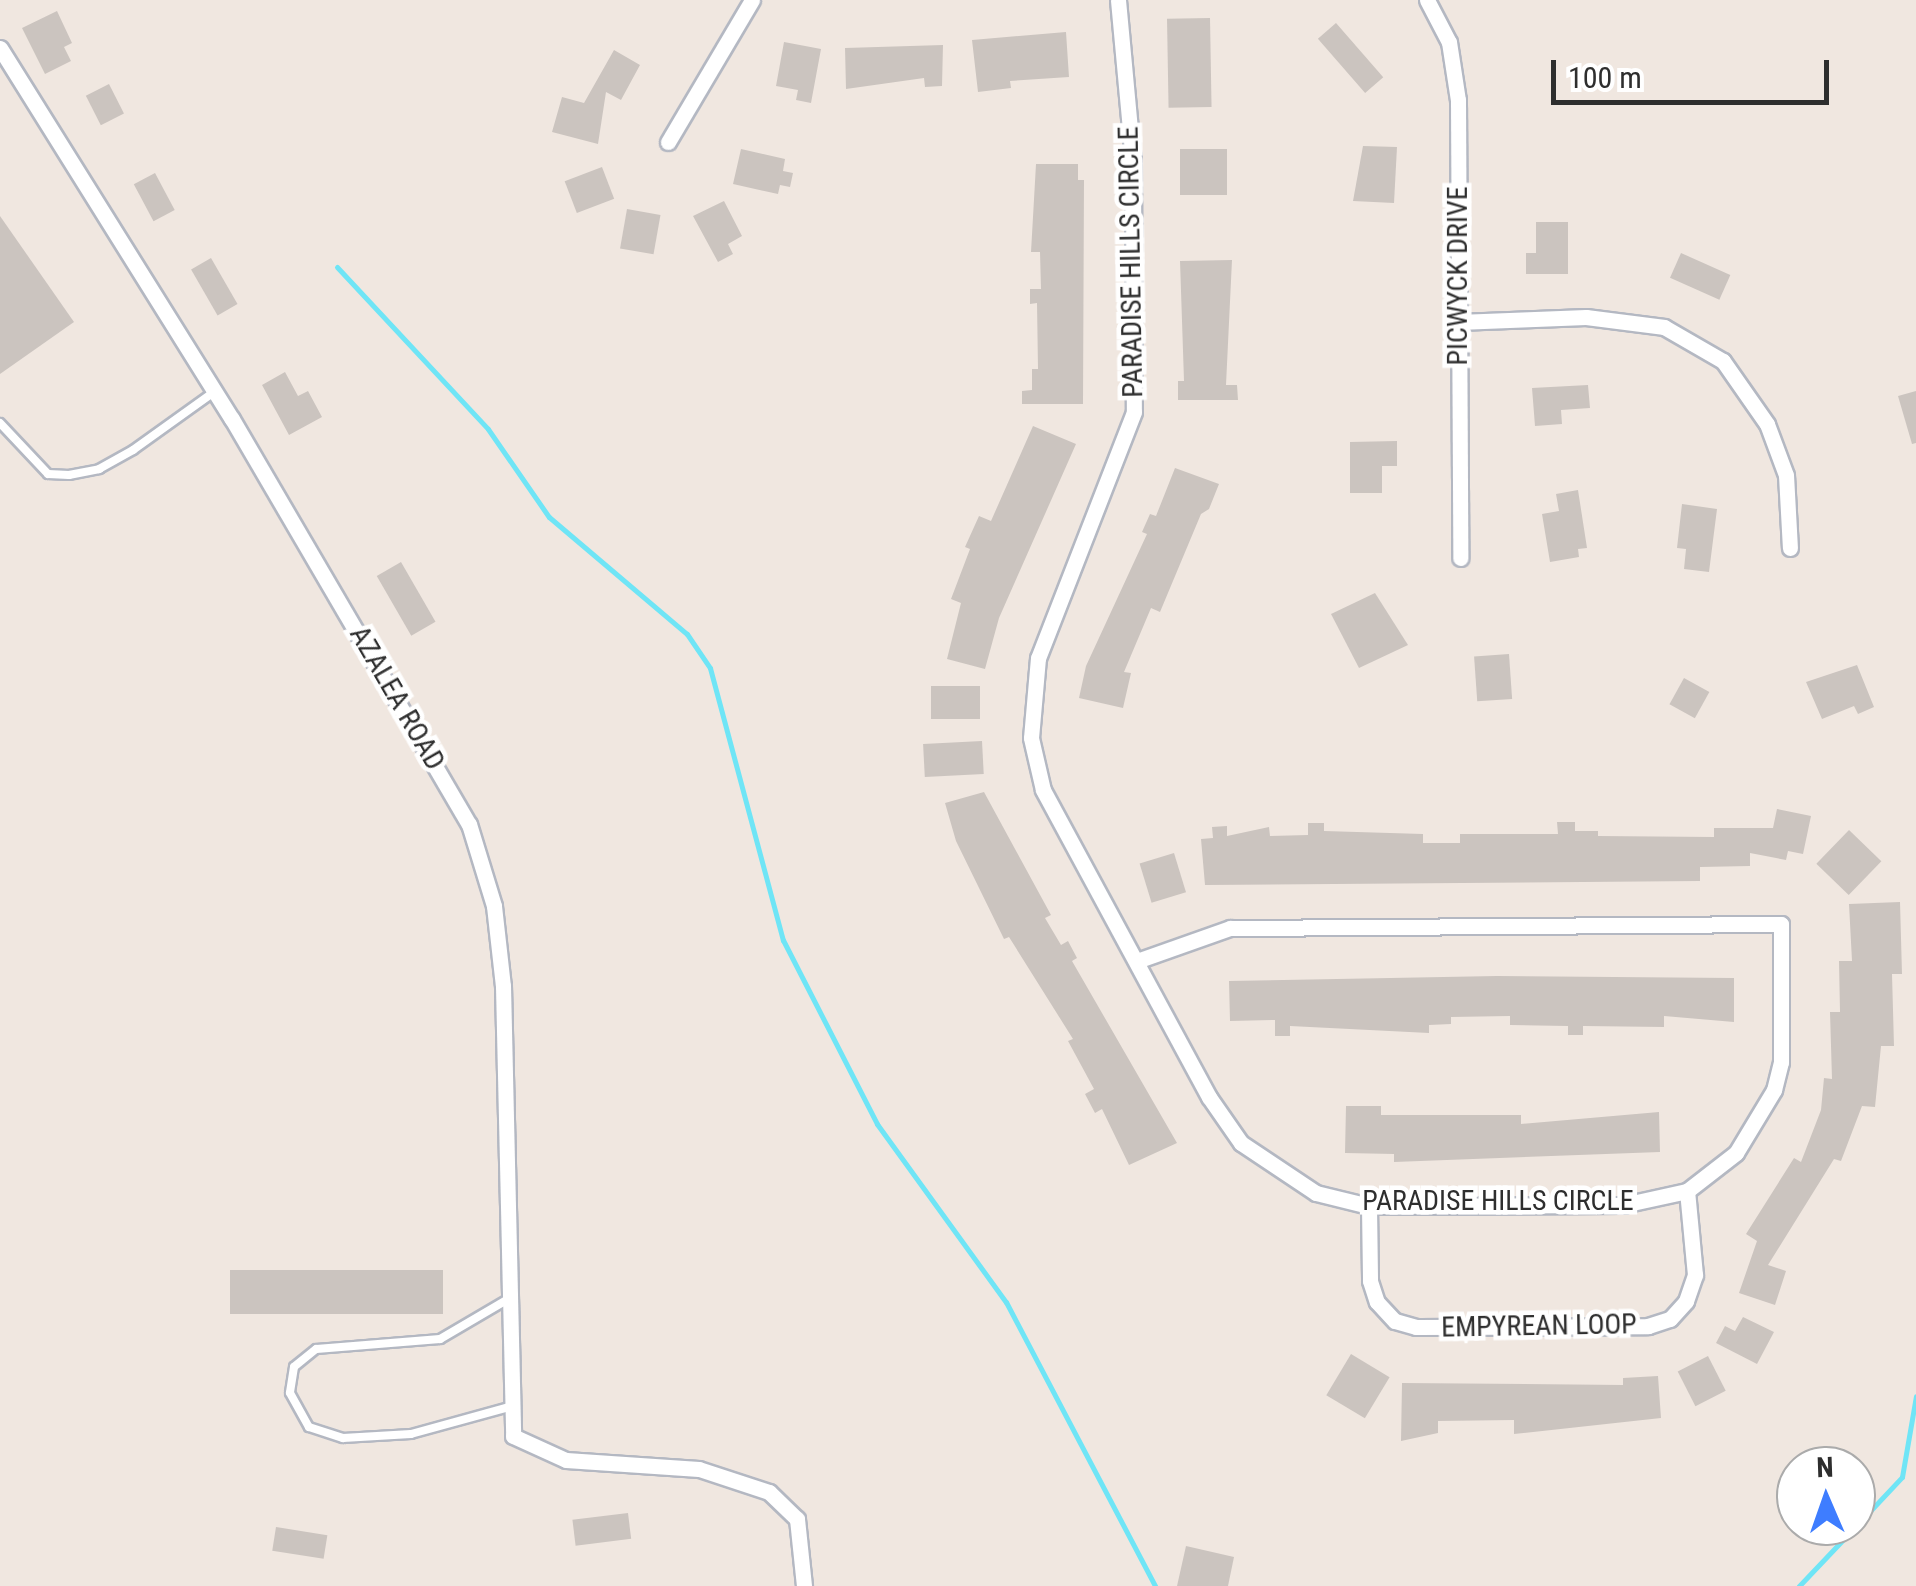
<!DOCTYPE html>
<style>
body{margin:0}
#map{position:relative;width:1916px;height:1586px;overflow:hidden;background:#f0e7e0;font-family:"Roboto Condensed",sans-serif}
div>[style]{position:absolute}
.stream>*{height:5px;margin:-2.5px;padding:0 2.5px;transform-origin:2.5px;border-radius:2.5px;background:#6fe5f6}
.building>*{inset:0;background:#cbc4bf;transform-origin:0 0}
.roads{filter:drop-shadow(2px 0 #b4b8c2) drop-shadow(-2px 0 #b4b8c2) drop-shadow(0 2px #b4b8c2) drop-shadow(0 -2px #b4b8c2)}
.service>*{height:8px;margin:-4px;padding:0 4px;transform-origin:4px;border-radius:4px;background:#fff}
.minor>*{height:15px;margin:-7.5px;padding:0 7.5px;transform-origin:7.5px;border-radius:7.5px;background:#fff}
span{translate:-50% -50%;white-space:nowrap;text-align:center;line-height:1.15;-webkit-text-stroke:9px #fff;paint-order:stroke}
.street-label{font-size:28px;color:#2e2e2e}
.north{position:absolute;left:1776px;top:1446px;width:100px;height:100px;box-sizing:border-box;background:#fff;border:2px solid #ababab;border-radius:50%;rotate:358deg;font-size:28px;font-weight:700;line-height:40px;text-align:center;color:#2e2e2e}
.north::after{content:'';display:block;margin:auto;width:35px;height:45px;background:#3e7dff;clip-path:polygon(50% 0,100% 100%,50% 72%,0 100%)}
.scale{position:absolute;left:1551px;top:60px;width:278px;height:45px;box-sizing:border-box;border:5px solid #2e2e2e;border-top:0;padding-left:12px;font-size:30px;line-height:35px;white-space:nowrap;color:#2e2e2e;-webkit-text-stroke:8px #fff;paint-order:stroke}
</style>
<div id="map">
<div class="stream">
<i style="left:337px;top:267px;width:221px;rotate:47deg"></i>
<i style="left:488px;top:429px;width:107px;rotate:55.3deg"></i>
<i style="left:549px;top:517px;width:181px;rotate:40.3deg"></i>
<i style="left:687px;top:634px;width:41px;rotate:55.9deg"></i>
<i style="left:710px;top:668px;width:282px;rotate:75deg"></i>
<i style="left:783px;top:940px;width:207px;rotate:62.9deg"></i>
<i style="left:877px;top:1124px;width:220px;rotate:54.1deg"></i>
<i style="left:1006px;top:1302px;width:321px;rotate:62.3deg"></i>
<i style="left:1856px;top:1526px;width:67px;rotate:-46.8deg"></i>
<i style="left:1902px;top:1477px;width:82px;rotate:-80.2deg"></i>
<i style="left:1799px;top:1586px;width:83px;rotate:-46.5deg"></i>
</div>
<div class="building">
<i style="clip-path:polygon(57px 11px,72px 43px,64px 47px,71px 61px,45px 74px,22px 28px)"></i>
<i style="left:1210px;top:18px;width:89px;height:43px;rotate:89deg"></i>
<i style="left:1336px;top:23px;width:72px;height:24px;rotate:49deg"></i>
<i style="clip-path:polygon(1066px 32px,1069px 77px,1010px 81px,1011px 88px,978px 92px,972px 40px)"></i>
<i style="clip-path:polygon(784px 42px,821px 49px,811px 103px,796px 100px,798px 90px,776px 86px)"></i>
<i style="clip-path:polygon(943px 45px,942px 86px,925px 87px,924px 78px,846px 89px,845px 48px)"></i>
<i style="clip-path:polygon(614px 50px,640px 65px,621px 100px,606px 92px,598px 144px,552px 132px,562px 97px,584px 103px)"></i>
<i style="left:109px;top:84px;width:33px;height:26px;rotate:63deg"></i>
<i style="clip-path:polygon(1363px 146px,1397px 147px,1394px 203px,1353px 201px)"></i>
<i style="clip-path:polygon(741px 149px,785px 159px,783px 171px,793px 173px,790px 187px,780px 185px,778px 194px,733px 184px)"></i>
<i style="left:1180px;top:149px;width:47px;height:46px"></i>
<i style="clip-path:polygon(1036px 164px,1078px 164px,1078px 180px,1084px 180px,1083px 404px,1022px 404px,1022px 391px,1032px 390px,1032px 369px,1038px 369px,1037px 303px,1030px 304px,1030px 289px,1041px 289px,1040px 252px,1031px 252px)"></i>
<i style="left:602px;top:167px;width:34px;height:40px;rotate:69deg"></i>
<i style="left:155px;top:173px;width:42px;height:24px;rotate:62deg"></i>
<i style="clip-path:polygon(724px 201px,742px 236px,728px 244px,733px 254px,718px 262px,693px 216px)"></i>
<i style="left:627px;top:209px;width:34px;height:40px;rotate:10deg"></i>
<i style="clip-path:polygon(0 216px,74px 322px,0 374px)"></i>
<i style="clip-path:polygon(1536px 222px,1568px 222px,1568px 274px,1526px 274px,1526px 253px,1536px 253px)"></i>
<i style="left:1681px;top:253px;width:54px;height:27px;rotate:24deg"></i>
<i style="left:211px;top:258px;width:53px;height:23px;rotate:60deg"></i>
<i style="clip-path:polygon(1232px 260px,1226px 385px,1237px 385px,1238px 400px,1178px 400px,1178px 381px,1184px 381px,1180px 261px)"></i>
<i style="clip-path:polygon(285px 372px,298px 396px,308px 391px,322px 417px,289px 435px,262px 385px)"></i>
<i style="clip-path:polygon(1588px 385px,1590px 408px,1561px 410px,1562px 424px,1535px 426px,1532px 388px)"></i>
<i style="clip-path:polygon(1916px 391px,1916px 443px,1912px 444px,1898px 396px)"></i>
<i style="clip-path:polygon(1033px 426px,1076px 444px,999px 618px,985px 669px,947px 659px,961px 603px,951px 599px,970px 549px,965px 547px,979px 516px,991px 521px)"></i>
<i style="clip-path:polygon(1397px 441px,1397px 466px,1382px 466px,1382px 493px,1350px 493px,1350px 442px)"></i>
<i style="clip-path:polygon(1175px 468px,1219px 484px,1209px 509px,1201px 514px,1160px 612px,1151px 608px,1124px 672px,1131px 673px,1123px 708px,1079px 698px,1086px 666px,1147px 534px,1142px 532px,1150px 514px,1156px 516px)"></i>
<i style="clip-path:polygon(1578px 490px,1587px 548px,1578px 549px,1579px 557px,1550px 562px,1542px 514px,1559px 511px,1556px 494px)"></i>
<i style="clip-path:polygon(1682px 504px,1717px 509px,1709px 572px,1684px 569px,1686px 549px,1677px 548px)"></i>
<i style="left:401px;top:562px;width:69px;height:28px;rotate:60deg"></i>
<i style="clip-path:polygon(1375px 593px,1408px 645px,1359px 668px,1331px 614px)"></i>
<i style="left:1509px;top:654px;width:45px;height:35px;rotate:86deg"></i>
<i style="clip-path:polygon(1857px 665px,1874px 707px,1858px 714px,1854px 706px,1822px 719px,1806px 682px)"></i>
<i style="left:1684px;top:678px;width:29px;height:30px;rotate:29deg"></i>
<i style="left:931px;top:686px;width:49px;height:33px"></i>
<i style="left:982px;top:741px;width:33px;height:59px;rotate:87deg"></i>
<i style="clip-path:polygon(984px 792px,1051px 915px,1045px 918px,1061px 945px,1068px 941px,1077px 958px,1072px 961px,1177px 1143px,1129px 1165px,1102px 1109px,1095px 1113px,1085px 1094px,1094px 1089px,1068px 1041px,1073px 1039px,1009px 937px,1004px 939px,956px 841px,945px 803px)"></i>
<i style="clip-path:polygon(1777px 809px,1811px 816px,1803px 854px,1788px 851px,1786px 860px,1750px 853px,1750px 866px,1700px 867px,1700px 881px,1205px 885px,1201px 839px,1213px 838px,1212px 827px,1227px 826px,1227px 836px,1269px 827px,1270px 836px,1308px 835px,1308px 823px,1324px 823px,1324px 831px,1423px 834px,1423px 843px,1460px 843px,1460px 834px,1558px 834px,1557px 822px,1575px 822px,1575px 831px,1598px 831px,1598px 836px,1714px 837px,1714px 828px,1773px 828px)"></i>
<i style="left:1849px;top:830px;width:45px;height:47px;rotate:44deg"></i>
<i style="left:1174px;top:853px;width:41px;height:36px;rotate:73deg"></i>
<i style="clip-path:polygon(1900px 902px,1902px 974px,1892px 974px,1894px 1046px,1881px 1046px,1875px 1107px,1862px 1106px,1841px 1161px,1834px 1159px,1768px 1265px,1786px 1271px,1775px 1305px,1739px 1293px,1757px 1241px,1746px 1234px,1794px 1158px,1801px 1162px,1821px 1110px,1824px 1078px,1832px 1079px,1830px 1012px,1840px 1012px,1839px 961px,1852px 961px,1849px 904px)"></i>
<i style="clip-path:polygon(1497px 976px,1734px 978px,1734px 1022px,1664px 1016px,1664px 1027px,1583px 1026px,1583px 1035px,1568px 1035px,1568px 1026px,1510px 1025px,1510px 1016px,1451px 1017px,1451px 1024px,1429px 1025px,1429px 1033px,1290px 1026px,1290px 1036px,1275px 1036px,1275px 1020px,1230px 1021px,1229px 981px)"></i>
<i style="clip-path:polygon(1346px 1106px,1381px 1106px,1381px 1115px,1521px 1115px,1521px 1124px,1659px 1112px,1660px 1152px,1394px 1162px,1394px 1154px,1345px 1153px)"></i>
<i style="left:230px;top:1270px;width:213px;height:44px"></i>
<i style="clip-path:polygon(1743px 1317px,1774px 1332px,1757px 1364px,1716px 1343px,1725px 1326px,1735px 1331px)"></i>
<i style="left:1351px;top:1354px;width:45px;height:48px;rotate:31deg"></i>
<i style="left:1708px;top:1356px;width:39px;height:34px;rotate:63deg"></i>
<i style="clip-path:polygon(1658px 1376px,1661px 1418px,1514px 1434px,1514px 1420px,1438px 1421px,1438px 1433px,1401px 1441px,1402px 1383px,1623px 1385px,1623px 1378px)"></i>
<i style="left:628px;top:1513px;width:26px;height:56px;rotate:83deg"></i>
<i style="left:276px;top:1527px;width:52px;height:24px;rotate:9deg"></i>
<i style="clip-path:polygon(1186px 1546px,1234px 1557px,1228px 1586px,1177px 1586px)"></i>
</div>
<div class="roads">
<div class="service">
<i style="left:0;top:423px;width:70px;rotate:46.7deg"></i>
<i style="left:48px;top:474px;width:21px;rotate:3deg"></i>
<i style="left:69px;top:475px;width:31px;rotate:-11deg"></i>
<i style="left:99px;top:469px;width:39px;rotate:-29deg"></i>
<i style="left:133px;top:450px;width:100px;rotate:-35.6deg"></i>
<i style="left:510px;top:1298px;width:81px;rotate:149.6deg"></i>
<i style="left:440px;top:1339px;width:124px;rotate:175.4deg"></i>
<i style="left:316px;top:1349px;width:28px;rotate:141deg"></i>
<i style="left:294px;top:1367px;width:26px;rotate:99deg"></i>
<i style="left:290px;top:1393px;width:39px;rotate:61deg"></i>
<i style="left:309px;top:1427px;width:36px;rotate:18deg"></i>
<i style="left:343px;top:1438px;width:68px;rotate:-3.4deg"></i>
<i style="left:411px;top:1434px;width:106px;rotate:-15.4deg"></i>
</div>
<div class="minor">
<i style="left:1118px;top:0;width:162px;rotate:84.7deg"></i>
<i style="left:1133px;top:161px;width:251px;rotate:89.8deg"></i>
<i style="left:1134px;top:412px;width:264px;rotate:111.3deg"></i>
<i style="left:1038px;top:658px;width:80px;rotate:95deg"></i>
<i style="left:1031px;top:738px;width:53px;rotate:77deg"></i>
<i style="left:1043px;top:790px;width:349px;rotate:61.6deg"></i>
<i style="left:1209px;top:1097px;width:56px;rotate:55.2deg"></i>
<i style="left:1241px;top:1143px;width:90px;rotate:33.7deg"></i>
<i style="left:1316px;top:1193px;width:55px;rotate:13.8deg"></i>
<i style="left:1369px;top:1206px;width:254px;rotate:-0.2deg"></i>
<i style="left:1623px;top:1205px;width:66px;rotate:-12.3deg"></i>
<i style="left:1687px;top:1191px;width:62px;rotate:-37.8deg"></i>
<i style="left:1736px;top:1153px;width:74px;rotate:-58.9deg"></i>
<i style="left:1774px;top:1090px;width:29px;rotate:-76deg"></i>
<i style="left:1781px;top:1062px;width:138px;rotate:-90deg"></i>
<i style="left:1781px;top:924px;width:551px;rotate:179.58deg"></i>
<i style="left:1230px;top:928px;width:99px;rotate:160.5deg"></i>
<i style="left:1427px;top:0;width:47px;rotate:62.4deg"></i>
<i style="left:1449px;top:42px;width:59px;rotate:81.2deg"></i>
<i style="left:1458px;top:100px;width:458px;rotate:89.7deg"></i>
<i style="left:0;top:48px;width:438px;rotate:58deg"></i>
<i style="left:232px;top:419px;width:469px;rotate:59.7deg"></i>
<i style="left:469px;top:824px;width:86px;rotate:73deg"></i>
<i style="left:494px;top:906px;width:81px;rotate:83.6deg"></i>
<i style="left:503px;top:986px;width:450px;rotate:88.7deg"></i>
<i style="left:513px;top:1436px;width:58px;rotate:24.4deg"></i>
<i style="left:566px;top:1460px;width:133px;rotate:3.9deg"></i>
<i style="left:699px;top:1469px;width:74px;rotate:18.2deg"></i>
<i style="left:769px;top:1492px;width:39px;rotate:44deg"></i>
<i style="left:797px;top:1519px;width:67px;rotate:84deg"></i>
<i style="left:668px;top:142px;width:165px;rotate:-59.4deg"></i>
<i style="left:1458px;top:322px;width:128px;rotate:-2.2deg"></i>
<i style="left:1586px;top:317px;width:79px;rotate:7.3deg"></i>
<i style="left:1664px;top:327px;width:68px;rotate:30deg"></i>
<i style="left:1723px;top:361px;width:77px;rotate:55.1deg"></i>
<i style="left:1767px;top:424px;width:54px;rotate:69.6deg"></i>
<i style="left:1786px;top:475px;width:73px;rotate:86.9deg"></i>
<i style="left:1369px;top:1206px;width:75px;rotate:89.2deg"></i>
<i style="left:1370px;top:1281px;width:22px;rotate:72deg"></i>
<i style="left:1377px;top:1302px;width:26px;rotate:47deg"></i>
<i style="left:1395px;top:1321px;width:22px;rotate:16deg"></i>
<i style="left:1416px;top:1327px;width:232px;rotate:-0.2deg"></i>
<i style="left:1648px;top:1326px;width:23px;rotate:-18deg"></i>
<i style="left:1670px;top:1319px;width:24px;rotate:-48deg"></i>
<i style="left:1686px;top:1301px;width:28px;rotate:-71deg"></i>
<i style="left:1695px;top:1275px;width:84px;rotate:-95.4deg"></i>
</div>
</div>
<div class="street-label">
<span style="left:1131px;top:262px;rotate:-91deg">PARADISE HILLS CIRCLE</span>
<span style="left:1458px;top:276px;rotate:-90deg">PICWYCK DRIVE</span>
<span style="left:397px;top:698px;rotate:60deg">AZALEA ROAD</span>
<span style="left:1498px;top:1201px">PARADISE HILLS CIRCLE</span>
<span style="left:1539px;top:1326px;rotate:-1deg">EMPYREAN LOOP</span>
</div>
<div class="north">N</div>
<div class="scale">100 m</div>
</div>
